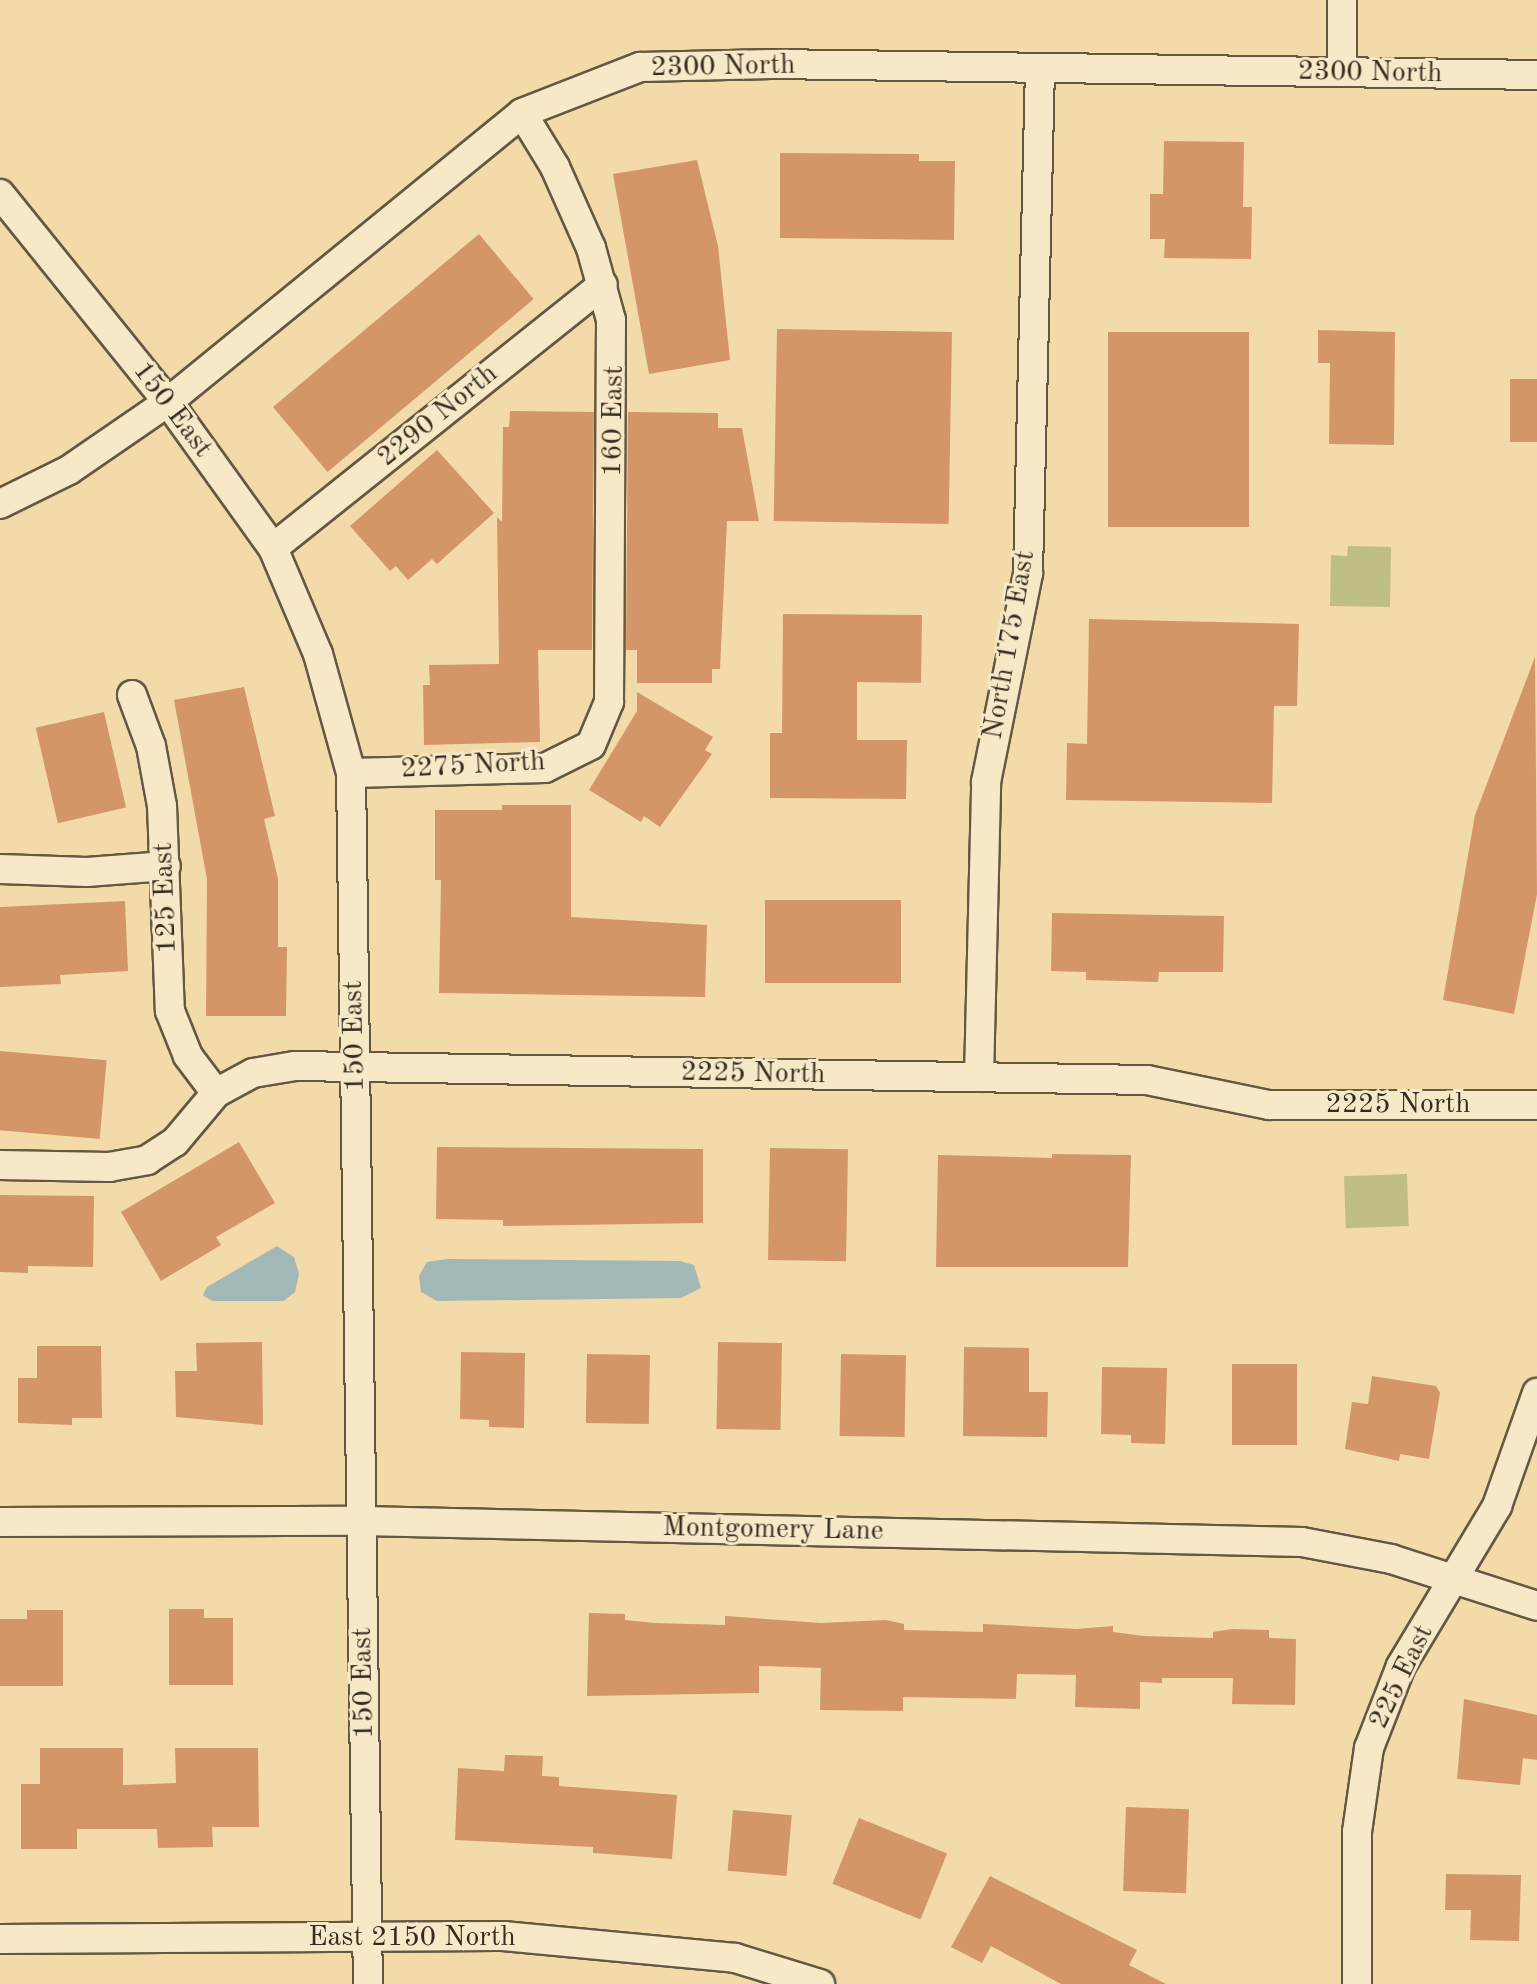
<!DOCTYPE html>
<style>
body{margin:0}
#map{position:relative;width:1537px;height:1984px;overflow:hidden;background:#f2dba9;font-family:"Old Standard TT",serif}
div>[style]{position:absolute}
.green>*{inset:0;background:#bfbe84;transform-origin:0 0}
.water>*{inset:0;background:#a2b8b6}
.building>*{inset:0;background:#d49669;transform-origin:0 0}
.roads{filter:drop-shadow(2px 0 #645843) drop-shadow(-2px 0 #645843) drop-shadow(0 2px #645843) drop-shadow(0 -2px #645843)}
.street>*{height:28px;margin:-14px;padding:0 14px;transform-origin:14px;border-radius:14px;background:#f7e8c7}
span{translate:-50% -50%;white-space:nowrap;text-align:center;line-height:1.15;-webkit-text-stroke:6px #f7e8c7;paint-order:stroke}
.street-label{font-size:28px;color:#352c21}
</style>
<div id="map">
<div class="green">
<i style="clip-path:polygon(1348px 546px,1391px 547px,1390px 607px,1330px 606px,1331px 555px,1347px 556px)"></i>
<i style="left:1407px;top:1174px;width:52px;height:63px;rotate:88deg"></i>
</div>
<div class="water">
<i style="clip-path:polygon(277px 1246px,294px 1257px,299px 1274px,295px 1292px,284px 1301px,212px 1301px,203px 1295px,207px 1287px)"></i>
<i style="clip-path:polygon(447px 1259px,680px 1261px,694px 1265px,701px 1288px,681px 1298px,437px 1301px,421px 1292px,419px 1276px,427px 1262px)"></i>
</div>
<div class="building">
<i style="clip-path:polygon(1164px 141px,1244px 142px,1243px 207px,1252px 207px,1251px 259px,1164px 258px,1165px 239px,1150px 239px,1150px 194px,1163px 194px)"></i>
<i style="clip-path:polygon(780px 153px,919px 154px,919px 161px,955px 161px,954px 240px,780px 238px)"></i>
<i style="clip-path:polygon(697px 160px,718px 246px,730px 360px,649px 374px,613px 174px)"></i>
<i style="left:479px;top:234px;width:85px;height:269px;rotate:50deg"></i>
<i style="left:777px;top:329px;width:175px;height:192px;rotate:1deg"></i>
<i style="clip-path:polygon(1318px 330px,1395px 332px,1394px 445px,1329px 444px,1330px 363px,1318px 363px)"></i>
<i style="left:1108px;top:332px;width:141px;height:195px"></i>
<i style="left:1510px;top:379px;width:27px;height:63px"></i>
<i style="clip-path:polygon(510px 411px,594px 412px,592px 650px,538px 650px,540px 742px,424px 745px,423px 685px,430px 685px,429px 665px,499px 664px,497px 517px,502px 522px,503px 427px,509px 427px)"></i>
<i style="clip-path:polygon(628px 412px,718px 413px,718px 428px,742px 428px,759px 521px,727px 521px,720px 669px,712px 669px,712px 683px,637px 683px,637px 650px,626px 650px)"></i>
<i style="clip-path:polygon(437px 450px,494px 513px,437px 564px,432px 559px,408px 580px,396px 566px,390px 571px,350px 526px)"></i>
<i style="clip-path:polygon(783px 614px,922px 615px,921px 683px,857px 682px,857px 740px,907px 740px,906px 799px,770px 798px,770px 733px,782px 733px)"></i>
<i style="clip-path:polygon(1089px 619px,1299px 624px,1297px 706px,1274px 706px,1272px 803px,1066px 800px,1067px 743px,1087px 744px)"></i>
<i style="clip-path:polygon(1535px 657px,1537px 894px,1514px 1014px,1443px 1000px,1475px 815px)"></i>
<i style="clip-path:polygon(244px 687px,275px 816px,264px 819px,278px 879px,278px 947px,287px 947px,286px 1016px,206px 1016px,207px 879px,174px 700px)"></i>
<i style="clip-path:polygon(637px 692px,713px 737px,705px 750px,712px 754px,660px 827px,644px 816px,641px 822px,589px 790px,637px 711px)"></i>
<i style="left:104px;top:712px;width:98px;height:70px;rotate:77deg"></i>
<i style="clip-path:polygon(502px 805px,571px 805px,571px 917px,707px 925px,705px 997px,439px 993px,441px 880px,435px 880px,435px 810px,502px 810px)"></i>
<i style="left:765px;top:900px;width:136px;height:83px"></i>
<i style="clip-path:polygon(125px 901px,128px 971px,60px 975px,61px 984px,0 987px,0 907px)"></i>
<i style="clip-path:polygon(1052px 913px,1224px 916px,1223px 972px,1159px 972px,1158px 982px,1086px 980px,1086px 972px,1051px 971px)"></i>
<i style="left:0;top:1051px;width:107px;height:79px;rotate:5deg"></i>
<i style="clip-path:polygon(239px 1142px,275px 1203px,216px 1237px,221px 1245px,161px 1281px,121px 1212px)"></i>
<i style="clip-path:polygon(437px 1147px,703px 1149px,703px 1223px,503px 1226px,503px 1220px,436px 1219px)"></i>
<i style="left:770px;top:1148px;width:78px;height:112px;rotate:1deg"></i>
<i style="clip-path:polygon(1052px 1154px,1131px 1155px,1128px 1267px,936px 1267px,938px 1155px,1052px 1158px)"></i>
<i style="clip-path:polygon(0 1195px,94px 1196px,93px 1267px,28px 1266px,28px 1273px,0 1272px)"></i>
<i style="clip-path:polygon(262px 1342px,263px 1425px,176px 1417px,175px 1371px,197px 1371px,196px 1343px)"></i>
<i style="left:718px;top:1342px;width:64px;height:87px;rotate:1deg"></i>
<i style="clip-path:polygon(37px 1346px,101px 1346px,102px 1418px,72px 1418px,72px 1425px,18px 1423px,18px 1378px,37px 1378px)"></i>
<i style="clip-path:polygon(964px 1347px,1029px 1348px,1029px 1392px,1048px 1392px,1047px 1437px,963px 1436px)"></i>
<i style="clip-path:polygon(461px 1352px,525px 1353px,524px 1428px,489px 1427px,489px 1420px,460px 1419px)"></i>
<i style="left:587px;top:1354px;width:63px;height:69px;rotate:1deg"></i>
<i style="left:841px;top:1354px;width:65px;height:82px;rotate:1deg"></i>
<i style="left:1232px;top:1364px;width:65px;height:81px"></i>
<i style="clip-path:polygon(1102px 1367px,1167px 1368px,1165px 1444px,1131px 1443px,1131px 1435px,1101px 1434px)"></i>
<i style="clip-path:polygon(1372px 1376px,1436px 1386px,1440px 1393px,1429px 1459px,1400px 1454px,1399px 1461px,1345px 1449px,1352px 1402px,1368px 1404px)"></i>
<i style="clip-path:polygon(169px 1609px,204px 1609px,204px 1618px,233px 1618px,233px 1685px,169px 1685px)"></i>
<i style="clip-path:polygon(27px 1610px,63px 1610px,63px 1686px,0 1686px,0 1619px,27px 1619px)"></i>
<i style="clip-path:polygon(589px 1613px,625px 1614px,625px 1620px,655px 1623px,725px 1625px,725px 1616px,821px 1623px,886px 1620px,904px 1624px,904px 1630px,983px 1632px,983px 1624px,1077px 1629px,1113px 1626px,1113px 1632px,1144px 1636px,1213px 1638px,1213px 1632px,1232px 1629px,1269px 1630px,1269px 1638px,1296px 1639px,1295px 1705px,1232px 1704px,1233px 1678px,1162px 1678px,1162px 1683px,1140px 1682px,1140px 1709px,1075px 1707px,1076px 1675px,1017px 1674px,1016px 1699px,903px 1697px,903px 1711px,820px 1710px,821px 1668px,759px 1666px,759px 1693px,587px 1696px)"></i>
<i style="clip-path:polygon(1464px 1699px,1537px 1715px,1537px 1760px,1523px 1758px,1520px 1785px,1457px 1779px)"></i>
<i style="clip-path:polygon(40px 1748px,123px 1748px,123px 1785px,176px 1783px,175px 1748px,258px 1748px,259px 1827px,212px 1827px,213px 1847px,158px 1848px,157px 1829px,77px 1829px,77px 1849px,21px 1849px,21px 1784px,40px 1784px)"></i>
<i style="clip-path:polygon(505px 1755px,543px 1756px,542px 1776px,559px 1777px,559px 1786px,677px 1795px,672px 1859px,593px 1853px,593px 1847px,455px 1840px,458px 1768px,504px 1771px)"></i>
<i style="left:1126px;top:1807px;width:63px;height:84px;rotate:2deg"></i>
<i style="left:733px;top:1810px;width:59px;height:61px;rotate:5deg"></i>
<i style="left:859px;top:1818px;width:95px;height:71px;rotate:22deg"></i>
<i style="clip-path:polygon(1446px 1874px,1521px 1875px,1519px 1941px,1470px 1940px,1471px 1910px,1445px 1910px)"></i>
<i style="clip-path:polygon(990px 1876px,1137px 1950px,1129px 1965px,1166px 1984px,1061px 1984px,991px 1946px,982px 1963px,951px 1947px)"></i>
</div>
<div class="roads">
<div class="street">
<i style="left:1342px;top:72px;width:72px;rotate:-90deg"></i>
<i style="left:0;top:194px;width:267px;rotate:51.1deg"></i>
<i style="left:168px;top:402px;width:180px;rotate:54.3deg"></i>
<i style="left:273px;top:548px;width:115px;rotate:67deg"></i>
<i style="left:318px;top:654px;width:123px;rotate:74.5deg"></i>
<i style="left:351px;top:773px;width:1211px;rotate:89.2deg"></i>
<i style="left:0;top:504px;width:77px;rotate:-26.2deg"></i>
<i style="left:69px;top:470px;width:120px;rotate:-34.5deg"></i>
<i style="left:168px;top:402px;width:457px;rotate:-39.2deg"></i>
<i style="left:522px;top:113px;width:127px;rotate:-21.3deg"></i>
<i style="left:640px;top:67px;width:132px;rotate:-1.3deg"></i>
<i style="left:772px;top:64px;width:765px;rotate:0.82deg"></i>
<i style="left:273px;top:548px;width:422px;rotate:-38.6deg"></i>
<i style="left:132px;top:695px;width:54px;rotate:69.6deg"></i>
<i style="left:151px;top:746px;width:61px;rotate:79.6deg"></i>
<i style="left:162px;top:806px;width:205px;rotate:87.8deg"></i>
<i style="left:170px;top:1011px;width:48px;rotate:68.2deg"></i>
<i style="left:188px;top:1056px;width:46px;rotate:52.9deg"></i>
<i style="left:351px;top:773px;width:194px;rotate:-1.5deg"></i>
<i style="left:545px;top:768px;width:51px;rotate:-26.6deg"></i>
<i style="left:591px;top:745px;width:47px;rotate:-67.3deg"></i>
<i style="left:609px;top:702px;width:382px;rotate:-89.7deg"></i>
<i style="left:611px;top:320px;width:75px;rotate:-105.5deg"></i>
<i style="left:591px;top:248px;width:89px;rotate:-114deg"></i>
<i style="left:555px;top:167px;width:63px;rotate:-121.4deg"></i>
<i style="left:0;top:869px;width:87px;rotate:2deg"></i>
<i style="left:87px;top:872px;width:79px;rotate:-4.3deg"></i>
<i style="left:979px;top:1077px;width:295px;rotate:-88.6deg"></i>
<i style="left:986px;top:782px;width:213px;rotate:-78.6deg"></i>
<i style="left:1028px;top:573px;width:505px;rotate:-88.64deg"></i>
<i style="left:0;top:1165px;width:109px;rotate:1.1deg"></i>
<i style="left:109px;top:1167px;width:39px;rotate:-10deg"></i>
<i style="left:147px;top:1160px;width:33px;rotate:-33deg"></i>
<i style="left:175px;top:1142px;width:64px;rotate:-50.1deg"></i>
<i style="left:216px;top:1093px;width:42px;rotate:-28.4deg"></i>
<i style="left:253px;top:1073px;width:43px;rotate:-9.5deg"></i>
<i style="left:295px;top:1066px;width:852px;rotate:0.94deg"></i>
<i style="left:1147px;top:1080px;width:125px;rotate:11.6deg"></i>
<i style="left:1269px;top:1105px;width:268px"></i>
<i style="left:0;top:1522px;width:362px;rotate:-0.2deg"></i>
<i style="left:362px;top:1521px;width:940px;rotate:1.28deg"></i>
<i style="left:1302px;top:1542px;width:91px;rotate:10.8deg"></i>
<i style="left:1391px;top:1559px;width:153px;rotate:17.8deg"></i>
<i style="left:0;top:1939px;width:503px;rotate:-0.34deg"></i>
<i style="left:503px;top:1936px;width:233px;rotate:5.4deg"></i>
<i style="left:735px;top:1958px;width:89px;rotate:17deg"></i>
<i style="left:1357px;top:1984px;width:152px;rotate:-90deg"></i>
<i style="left:1357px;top:1832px;width:85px;rotate:-81.9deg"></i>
<i style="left:1369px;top:1748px;width:88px;rotate:-68.7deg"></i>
<i style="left:1401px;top:1666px;width:187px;rotate:-59deg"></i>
<i style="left:1497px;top:1506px;width:120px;rotate:-70.5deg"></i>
</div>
</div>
<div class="street-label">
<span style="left:723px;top:67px;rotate:-1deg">2300 North</span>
<span style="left:1370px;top:73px;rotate:1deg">2300 North</span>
<span style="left:172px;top:410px;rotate:53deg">150 East</span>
<span style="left:438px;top:416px;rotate:-39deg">2290 North</span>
<span style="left:614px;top:421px;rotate:-89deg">160 East</span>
<span style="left:1010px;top:645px;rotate:-80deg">North 175 East</span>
<span style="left:473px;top:766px;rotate:-3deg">2275 North</span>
<span style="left:166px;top:898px;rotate:-92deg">125 East</span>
<span style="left:355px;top:1036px;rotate:-91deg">150 East</span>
<span style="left:753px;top:1074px;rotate:1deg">2225 North</span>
<span style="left:1398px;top:1105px">2225 North</span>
<span style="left:773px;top:1530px;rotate:1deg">Montgomery Lane</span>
<span style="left:1402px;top:1677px;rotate:-64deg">225 East</span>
<span style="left:364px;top:1683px;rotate:-91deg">150 East</span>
<span style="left:412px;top:1938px">East 2150 North</span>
</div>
</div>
